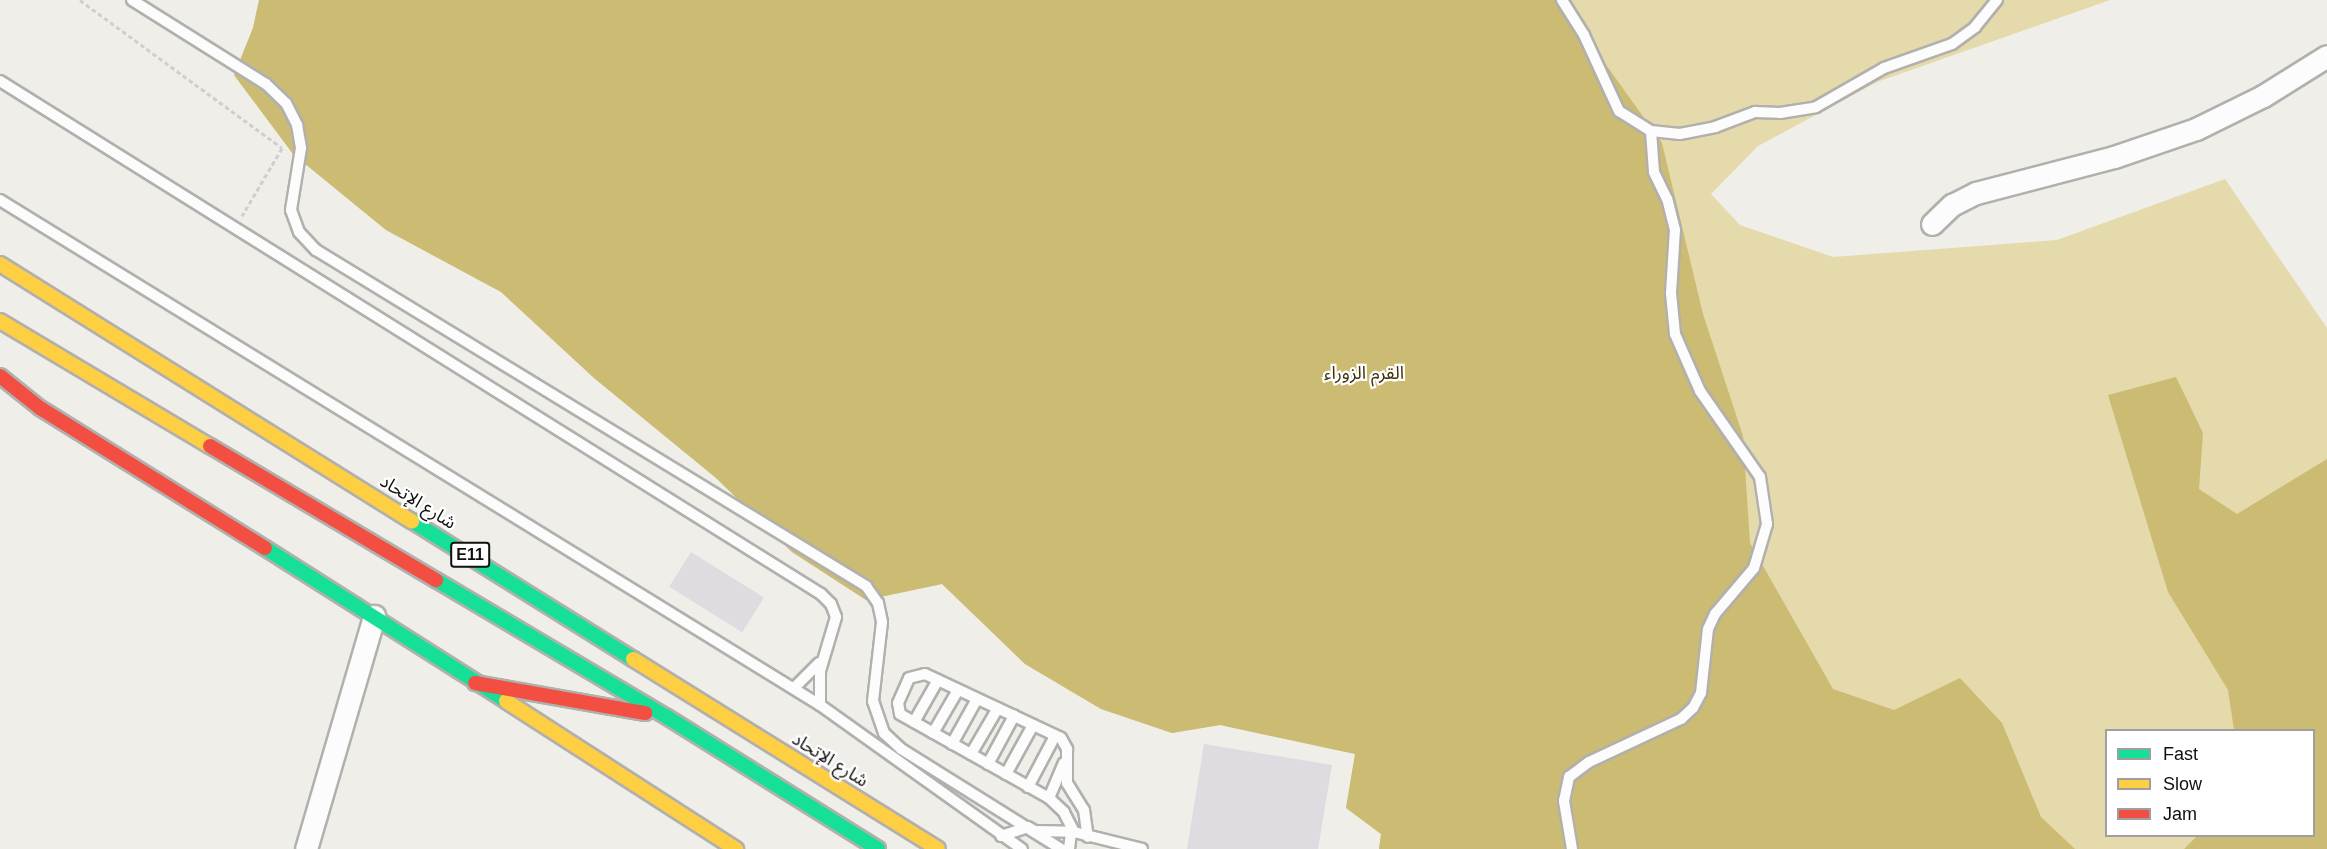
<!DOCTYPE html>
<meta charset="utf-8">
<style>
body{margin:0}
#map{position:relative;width:2327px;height:849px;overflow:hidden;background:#efeee9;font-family:Helvetica,"Noto Sans Arabic",sans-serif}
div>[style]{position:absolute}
.green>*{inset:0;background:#e5daab}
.water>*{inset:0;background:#cbbb73}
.building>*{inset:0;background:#dfdbe1;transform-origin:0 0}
.path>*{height:3px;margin-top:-1.5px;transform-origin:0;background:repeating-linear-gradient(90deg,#cfcfcd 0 4.5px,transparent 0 7.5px)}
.roads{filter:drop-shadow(2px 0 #b1b0ad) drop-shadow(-2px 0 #b1b0ad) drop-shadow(0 2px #b1b0ad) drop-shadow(0 -2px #b1b0ad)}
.lane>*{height:10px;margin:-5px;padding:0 5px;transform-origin:5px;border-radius:5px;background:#fdfcfc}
.street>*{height:21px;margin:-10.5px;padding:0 10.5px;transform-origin:10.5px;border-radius:10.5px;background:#fdfcfc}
.fast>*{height:14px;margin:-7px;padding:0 7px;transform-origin:7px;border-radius:7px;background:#16e098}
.slow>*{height:14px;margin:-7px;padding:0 7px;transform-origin:7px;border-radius:7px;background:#ffcf43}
.jam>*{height:14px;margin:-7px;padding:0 7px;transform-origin:7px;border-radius:7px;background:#f24e42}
span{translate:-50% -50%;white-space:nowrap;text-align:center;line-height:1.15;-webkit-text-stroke:4.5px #fff;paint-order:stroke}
.shield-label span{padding:2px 4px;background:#fff;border:2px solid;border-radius:4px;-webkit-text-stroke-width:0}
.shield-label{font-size:16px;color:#11100e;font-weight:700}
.park-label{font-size:18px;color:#3d3308}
.street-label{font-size:18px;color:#11100e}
.legend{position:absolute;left:2105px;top:729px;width:210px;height:108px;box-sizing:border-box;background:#fff;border:2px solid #a09f9f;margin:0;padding:8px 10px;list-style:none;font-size:18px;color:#11100e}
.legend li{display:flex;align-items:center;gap:12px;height:30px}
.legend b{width:30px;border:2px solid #a09f9f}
</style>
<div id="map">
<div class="green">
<i style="clip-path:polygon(evenodd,259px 0,2110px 0,1877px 82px,1758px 146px,1711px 194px,1740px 225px,1833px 257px,2057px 240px,2225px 179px,2327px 328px,2327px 849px,1379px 849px,1381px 834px,1346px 808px,1355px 754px,1220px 725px,1172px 733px,1101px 709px,1025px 664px,942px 584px,866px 600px,792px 552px,716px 478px,594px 378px,501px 292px,386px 230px,293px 154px,234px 75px,253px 28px,259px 0,2106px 730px,2314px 730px,2314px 836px,2106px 836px,2106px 730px)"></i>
</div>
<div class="water">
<i style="clip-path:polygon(259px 0,1564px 0,1569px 13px,1662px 143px,1703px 314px,1743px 436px,1750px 543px,1833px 689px,1894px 710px,1960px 678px,2002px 723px,2041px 817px,2075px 849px,1379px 849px,1381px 834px,1346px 808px,1355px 754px,1220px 725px,1172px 733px,1101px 709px,1025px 664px,942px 584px,866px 600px,792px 552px,716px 478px,594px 378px,501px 292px,386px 230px,293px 154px,234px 75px,253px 28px)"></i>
<i style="clip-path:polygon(2176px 377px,2203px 433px,2199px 489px,2237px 514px,2327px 459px,2327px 849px,2184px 849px,2197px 836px,2314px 836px,2314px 730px,2234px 730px,2228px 690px,2168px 592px,2108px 395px)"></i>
</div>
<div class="building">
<i style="left:691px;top:552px;width:86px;height:41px;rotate:32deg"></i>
<i style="clip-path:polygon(1204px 744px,1332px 765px,1318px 849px,1187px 849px)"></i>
</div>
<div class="path">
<i style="left:80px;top:0;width:250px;rotate:36.2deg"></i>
<i style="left:282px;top:148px;width:79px;rotate:120.5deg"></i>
</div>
<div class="roads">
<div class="lane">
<i style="left:132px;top:0;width:158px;rotate:32.1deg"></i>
<i style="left:266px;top:84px;width:28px;rotate:44deg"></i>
<i style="left:286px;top:103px;width:25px;rotate:63deg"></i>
<i style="left:297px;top:125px;width:23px;rotate:80deg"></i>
<i style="left:301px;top:148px;width:63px;rotate:99.2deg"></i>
<i style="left:291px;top:210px;width:23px;rotate:70deg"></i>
<i style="left:299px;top:232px;width:25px;rotate:47deg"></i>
<i style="left:316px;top:250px;width:645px;rotate:31.42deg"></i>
<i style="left:866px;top:586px;width:21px;rotate:55deg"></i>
<i style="left:878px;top:603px;width:19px;rotate:78deg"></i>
<i style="left:882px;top:622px;width:80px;rotate:96.5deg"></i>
<i style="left:873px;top:701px;width:34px;rotate:71deg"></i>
<i style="left:884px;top:733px;width:23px;rotate:43deg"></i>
<i style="left:901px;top:749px;width:189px;rotate:32deg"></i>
<i style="left:1562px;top:0;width:41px;rotate:57.8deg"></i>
<i style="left:1584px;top:35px;width:84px;rotate:65.3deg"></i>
<i style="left:1619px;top:111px;width:38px;rotate:32deg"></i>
<i style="left:1651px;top:131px;width:29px;rotate:6deg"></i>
<i style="left:1680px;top:134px;width:36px;rotate:-11deg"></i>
<i style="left:1715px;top:127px;width:43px;rotate:-20.6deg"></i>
<i style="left:1755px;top:112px;width:25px;rotate:2deg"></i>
<i style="left:1780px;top:113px;width:36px;rotate:-9deg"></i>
<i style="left:1816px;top:107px;width:78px;rotate:-29.8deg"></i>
<i style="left:1884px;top:68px;width:72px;rotate:-19.4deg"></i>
<i style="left:1952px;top:44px;width:29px;rotate:-36deg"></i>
<i style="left:1975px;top:27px;width:35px;rotate:-51deg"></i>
<i style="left:0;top:81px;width:968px;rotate:32deg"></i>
<i style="left:821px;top:594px;width:14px;rotate:45deg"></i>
<i style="left:831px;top:604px;width:14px;rotate:69deg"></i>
<i style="left:836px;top:617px;width:56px;rotate:106.5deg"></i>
<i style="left:820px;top:671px;width:34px;rotate:90deg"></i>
<i style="left:0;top:200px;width:963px;rotate:31.63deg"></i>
<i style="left:820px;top:705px;width:248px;rotate:35.5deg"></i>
<i style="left:794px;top:688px;width:35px;rotate:-45deg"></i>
<i style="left:914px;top:722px;width:48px;rotate:-60.3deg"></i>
<i style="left:933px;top:733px;width:50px;rotate:-59.8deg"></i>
<i style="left:952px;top:744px;width:51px;rotate:-60.9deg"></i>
<i style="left:971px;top:754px;width:53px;rotate:-59.6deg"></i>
<i style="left:988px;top:764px;width:55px;rotate:-61.6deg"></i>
<i style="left:1006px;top:774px;width:56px;rotate:-61.1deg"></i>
<i style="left:1028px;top:787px;width:58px;rotate:-62.1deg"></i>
<i style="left:1049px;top:798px;width:38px;rotate:-67deg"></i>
<i style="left:1074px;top:832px;width:22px;rotate:-117deg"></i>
<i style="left:1064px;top:812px;width:21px;rotate:-137deg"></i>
<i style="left:1049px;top:798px;width:171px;rotate:-150.6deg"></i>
<i style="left:900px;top:714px;width:11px;rotate:-100deg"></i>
<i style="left:898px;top:703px;width:27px;rotate:-66deg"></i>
<i style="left:909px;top:678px;width:16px;rotate:-14deg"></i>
<i style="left:925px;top:674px;width:150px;rotate:25.2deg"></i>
<i style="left:1061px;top:738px;width:13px;rotate:61deg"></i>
<i style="left:1067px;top:749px;width:34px;rotate:90deg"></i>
<i style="left:1067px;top:783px;width:32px;rotate:58deg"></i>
<i style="left:1084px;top:810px;width:27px;rotate:82deg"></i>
<i style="left:1001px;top:836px;width:28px;rotate:-18deg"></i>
<i style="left:1028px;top:827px;width:8px;rotate:30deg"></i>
<i style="left:1035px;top:831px;width:39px;rotate:1deg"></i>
<i style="left:1074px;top:832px;width:70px;rotate:14deg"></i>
<i style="left:1069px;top:849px;width:17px;rotate:-83deg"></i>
<i style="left:1572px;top:849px;width:49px;rotate:-99.5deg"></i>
<i style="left:1564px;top:801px;width:25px;rotate:-78deg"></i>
<i style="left:1569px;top:777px;width:25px;rotate:-37deg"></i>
<i style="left:1589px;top:762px;width:102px;rotate:-25.1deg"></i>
<i style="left:1681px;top:719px;width:16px;rotate:-43deg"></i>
<i style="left:1693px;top:708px;width:17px;rotate:-62deg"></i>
<i style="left:1701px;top:693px;width:64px;rotate:-83.8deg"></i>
<i style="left:1708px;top:629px;width:17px;rotate:-65deg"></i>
<i style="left:1715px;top:614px;width:60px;rotate:-49.7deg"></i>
<i style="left:1754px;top:568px;width:46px;rotate:-73.5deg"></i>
<i style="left:1767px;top:524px;width:48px;rotate:-98.5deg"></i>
<i style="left:1760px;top:477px;width:105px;rotate:-124.9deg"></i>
<i style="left:1700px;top:391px;width:62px;rotate:-113.7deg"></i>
<i style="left:1675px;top:334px;width:41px;rotate:-95.6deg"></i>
<i style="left:1671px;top:293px;width:63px;rotate:-86.4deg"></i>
<i style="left:1675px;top:230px;width:32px;rotate:-104deg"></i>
<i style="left:1667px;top:199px;width:30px;rotate:-116deg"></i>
<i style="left:1654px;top:172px;width:41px;rotate:-94.2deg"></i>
</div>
<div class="street">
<i style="left:1932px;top:224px;width:28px;rotate:-44deg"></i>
<i style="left:1952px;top:205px;width:27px;rotate:-27deg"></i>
<i style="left:1976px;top:193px;width:143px;rotate:-14.6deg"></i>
<i style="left:2114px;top:157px;width:87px;rotate:-18.9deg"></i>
<i style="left:2196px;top:129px;width:75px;rotate:-26.2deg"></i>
<i style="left:2263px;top:96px;width:75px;rotate:-32deg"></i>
<i style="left:306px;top:849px;width:243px;rotate:-73.7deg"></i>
</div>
<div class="fast">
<i style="left:412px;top:521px;width:261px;rotate:32deg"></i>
<i style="left:265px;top:548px;width:285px;rotate:32.4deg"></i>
<i style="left:436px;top:580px;width:269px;rotate:30.7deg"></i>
<i style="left:667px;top:717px;width:249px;rotate:32deg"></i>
</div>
<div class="slow">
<i style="left:0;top:264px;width:486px;rotate:32deg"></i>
<i style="left:0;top:321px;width:244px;rotate:30.8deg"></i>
<i style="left:633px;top:659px;width:359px;rotate:31.9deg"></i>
<i style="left:506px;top:701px;width:274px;rotate:32.8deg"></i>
</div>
<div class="jam">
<i style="left:0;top:376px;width:51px;rotate:38.7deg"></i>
<i style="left:40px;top:408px;width:265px;rotate:31.9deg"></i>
<i style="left:210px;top:446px;width:263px;rotate:30.7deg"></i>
<i style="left:475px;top:683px;width:173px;rotate:10deg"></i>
</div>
</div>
<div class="shield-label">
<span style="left:470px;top:555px">E11</span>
</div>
<div class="park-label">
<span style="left:1364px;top:373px">القرم الزوراء</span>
</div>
<div class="street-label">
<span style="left:418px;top:502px;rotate:32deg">شارع الإتحاد</span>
<span style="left:830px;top:760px;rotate:32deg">شارع الإتحاد</span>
</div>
<ul class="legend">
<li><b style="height:8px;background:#16e098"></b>Fast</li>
<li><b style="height:8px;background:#ffcf43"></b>Slow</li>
<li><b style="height:8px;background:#f24e42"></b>Jam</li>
</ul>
</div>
